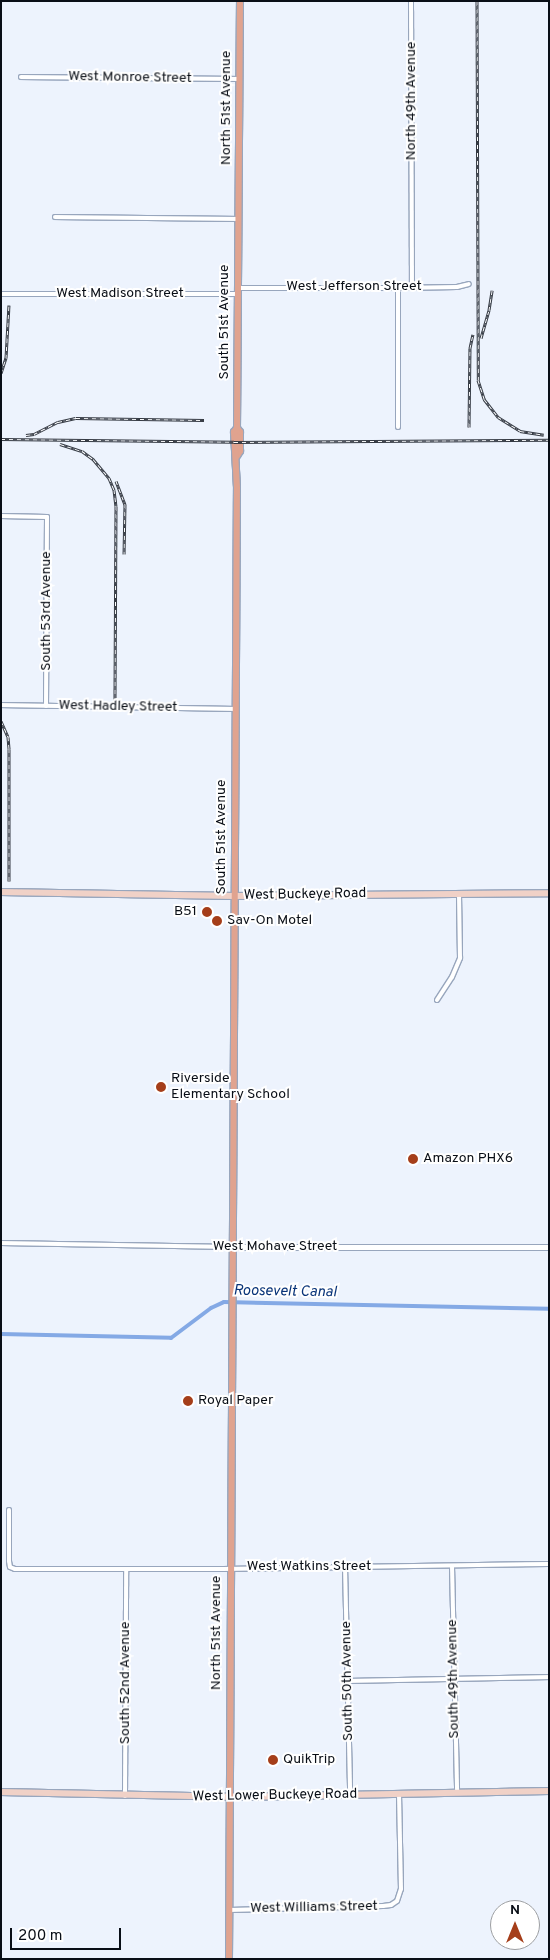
<!DOCTYPE html>
<style>
body{margin:0}
#map{position:relative;width:550px;height:1960px;overflow:hidden;background:#edf3fd;font-family:Overpass,sans-serif}
div>[style]{position:absolute}
.canal>*{height:4px;margin:-2px;padding:0 2px;transform-origin:2px;border-radius:2px;background:#84a9e5}
.roads{filter:drop-shadow(1px 0 #98a6bd) drop-shadow(-1px 0 #98a6bd) drop-shadow(0 1px #98a6bd) drop-shadow(0 -1px #98a6bd)}
.minor>*{height:4px;margin:-2px;padding:0 2px;transform-origin:2px;border-radius:2px;background:#fff}
.tertiary>*{height:5px;margin:-2.5px;padding:0 2.5px;transform-origin:2.5px;border-radius:2.5px;background:#fff}
.secondary>*{height:5.5px;margin:-2.75px;padding:0 2.75px;transform-origin:2.75px;border-radius:2.75px;background:#f0d1c7}
.primary>*{height:6px;margin:-3px;padding:0 3px;transform-origin:3px;border-radius:3px;background:#e0a38f}
.rail>*{height:3px;margin-top:-1.5px;transform-origin:0;background:repeating-linear-gradient(90deg,#fff 0 4px,#343942 0 8px);box-sizing:border-box;border-block:1px solid #343942}
.dots>*{width:14px;height:14px;translate:-50% -50%;box-sizing:border-box;border:2px solid #fff;border-radius:50%}
span{translate:-50% -50%;white-space:nowrap;text-align:center;line-height:1.15;-webkit-text-stroke:4px #fff;paint-order:stroke}
.street-label{font-size:14px;color:#090e16}
.poi-label{font-size:14px;color:#090e16}
.right{translate:-100% -50%;text-align:right}
.left{translate:0 -50%;text-align:left}
.water-label{font-size:15px;color:#083378;font-style:italic}
.frame{position:absolute;inset:0;border:2px solid #090e16;pointer-events:none}
.north{position:absolute;left:490px;top:1900px;width:50px;height:50px;box-sizing:border-box;background:#fff;border:1px solid #9d9fa2;border-radius:50%;rotate:0deg;font-size:14px;font-weight:700;line-height:20px;text-align:center;color:#090e16}
.north::after{content:'';display:block;margin:auto;width:18px;height:22px;background:#a53e1a;clip-path:polygon(50% 0,100% 100%,50% 72%,0 100%)}
.scale{position:absolute;left:10px;top:1928px;width:111px;height:22px;box-sizing:border-box;border:2px solid #090e16;border-top:0;padding-left:6px;font-size:15px;line-height:18px;white-space:nowrap;color:#090e16;-webkit-text-stroke:4px #fff;paint-order:stroke}
</style>
<div id="map">
<div class="canal">
<i style="left:1px;top:1334px;width:170px;rotate:1.3deg"></i>
<i style="left:171px;top:1338px;width:50px;rotate:-36.9deg"></i>
<i style="left:211px;top:1308px;width:14px;rotate:-25deg"></i>
<i style="left:224px;top:1302px;width:325px;rotate:1.2deg"></i>
</div>
<div class="roads">
<div class="minor">
<i style="left:411px;top:1px;width:286px;rotate:89.8deg"></i>
<i style="left:21px;top:77px;width:218px;rotate:0.5deg"></i>
<i style="left:55px;top:217px;width:184px;rotate:0.6deg"></i>
<i style="left:238px;top:288px;width:160px"></i>
<i style="left:398px;top:288px;width:59px;rotate:-1deg"></i>
<i style="left:457px;top:287px;width:12px;rotate:-14deg"></i>
<i style="left:1px;top:294px;width:237px"></i>
<i style="left:398px;top:427px;width:139px;rotate:-90deg"></i>
<i style="left:1px;top:516px;width:46px;rotate:1.2deg"></i>
<i style="left:47px;top:517px;width:189px;rotate:90.3deg"></i>
<i style="left:1px;top:705px;width:234px;rotate:1deg"></i>
<i style="left:437px;top:1000px;width:27px;rotate:-57deg"></i>
<i style="left:452px;top:977px;width:21px;rotate:-67deg"></i>
<i style="left:460px;top:958px;width:64px;rotate:-90.9deg"></i>
<i style="left:1px;top:1243px;width:231px;rotate:1deg"></i>
<i style="left:9px;top:1510px;width:51px;rotate:90deg"></i>
<i style="left:9px;top:1561px;width:6px;rotate:81deg"></i>
<i style="left:10px;top:1567px;width:5px;rotate:22deg"></i>
<i style="left:15px;top:1569px;width:208px"></i>
<i style="left:223px;top:1569px;width:326px;rotate:-0.9deg"></i>
<i style="left:345px;top:1566px;width:229px;rotate:88.7deg"></i>
<i style="left:452px;top:1566px;width:227px;rotate:88.7deg"></i>
<i style="left:348px;top:1681px;width:201px;rotate:-1.1deg"></i>
<i style="left:125px;top:1796px;width:227px;rotate:-89.7deg"></i>
<i style="left:229px;top:1910px;width:154px;rotate:-1.5deg"></i>
<i style="left:383px;top:1906px;width:8px;rotate:-7deg"></i>
<i style="left:391px;top:1905px;width:7px;rotate:-34deg"></i>
<i style="left:397px;top:1901px;width:13px;rotate:-72deg"></i>
<i style="left:401px;top:1889px;width:95px;rotate:-91.2deg"></i>
</div>
<div class="tertiary">
<i style="left:232px;top:1247px;width:317px"></i>
</div>
<div class="secondary">
<i style="left:1px;top:892px;width:233px;rotate:1deg"></i>
<i style="left:234px;top:896px;width:315px;rotate:-0.5deg"></i>
<i style="left:1px;top:1792px;width:238px;rotate:1.2deg"></i>
<i style="left:239px;top:1797px;width:310px;rotate:-1.1deg"></i>
</div>
<div class="primary">
<i style="left:237px;top:456px;width:6px;rotate:-59deg"></i>
<i style="left:240px;top:451px;width:19px;rotate:-90deg"></i>
<i style="left:240px;top:432px;width:5px;rotate:-127deg"></i>
<i style="left:237px;top:428px;width:427px;rotate:-89.6deg"></i>
<i style="left:229px;top:1959px;width:1471px;rotate:-89.69deg"></i>
<i style="left:237px;top:488px;width:56px;rotate:-93.1deg"></i>
<i style="left:234px;top:432px;width:5px;rotate:-53deg"></i>
</div>
</div>
<div class="rail">
<i style="left:477px;top:1px;width:379px;rotate:89.8deg"></i>
<i style="left:478px;top:380px;width:20px;rotate:72deg"></i>
<i style="left:484px;top:399px;width:23px;rotate:52deg"></i>
<i style="left:498px;top:417px;width:26px;rotate:32deg"></i>
<i style="left:520px;top:431px;width:24px;rotate:9deg"></i>
<i style="left:481px;top:338px;width:29px;rotate:-74deg"></i>
<i style="left:489px;top:310px;width:20px;rotate:-81deg"></i>
<i style="left:1px;top:373px;width:16px;rotate:-72deg"></i>
<i style="left:6px;top:358px;width:53px;rotate:-86.8deg"></i>
<i style="left:469px;top:427px;width:79px;rotate:-89.3deg"></i>
<i style="left:470px;top:348px;width:14px;rotate:-78deg"></i>
<i style="left:26px;top:435px;width:8px;rotate:-7deg"></i>
<i style="left:34px;top:434px;width:27px;rotate:-27deg"></i>
<i style="left:58px;top:422px;width:18px;rotate:-13deg"></i>
<i style="left:76px;top:418px;width:128px;rotate:0.9deg"></i>
<i style="left:1px;top:439px;width:233px;rotate:0.7deg"></i>
<i style="left:234px;top:442px;width:315px;rotate:-0.4deg"></i>
<i style="left:60px;top:444px;width:23px;rotate:18deg"></i>
<i style="left:82px;top:451px;width:14px;rotate:36deg"></i>
<i style="left:93px;top:459px;width:25px;rotate:50deg"></i>
<i style="left:109px;top:478px;width:13px;rotate:67deg"></i>
<i style="left:114px;top:490px;width:16px;rotate:83deg"></i>
<i style="left:116px;top:506px;width:194px;rotate:90.3deg"></i>
<i style="left:116px;top:481px;width:25px;rotate:69deg"></i>
<i style="left:125px;top:504px;width:50px;rotate:91.1deg"></i>
<i style="left:1px;top:721px;width:17px;rotate:66deg"></i>
<i style="left:8px;top:737px;width:12px;rotate:85deg"></i>
<i style="left:9px;top:749px;width:132px;rotate:90deg"></i>
</div>
<div class="dots">
<i style="left:207px;top:912px;background:#a53e1a"></i>
<i style="left:217px;top:921px;background:#a53e1a"></i>
<i style="left:161px;top:1087px;background:#a53e1a"></i>
<i style="left:413px;top:1159px;background:#a53e1a"></i>
<i style="left:188px;top:1401px;background:#a53e1a"></i>
<i style="left:273px;top:1760px;background:#a53e1a"></i>
</div>
<div class="street-label">
<span style="left:130px;top:78px;rotate:1deg">West Monroe Street</span>
<span style="left:412px;top:101px;rotate:-90deg">North 49th Avenue</span>
<span style="left:227px;top:108px;rotate:-90deg">North 51st Avenue</span>
<span style="left:354px;top:287px">West Jefferson Street</span>
<span style="left:120px;top:294px">West Madison Street</span>
<span style="left:225px;top:322px;rotate:-90deg">South 51st Avenue</span>
<span style="left:47px;top:611px;rotate:-90deg">South 53rd Avenue</span>
<span style="left:118px;top:707px;rotate:1deg">West Hadley Street</span>
<span style="left:222px;top:837px;rotate:-90deg">South 51st Avenue</span>
<span style="left:305px;top:895px;rotate:-1deg">West Buckeye Road</span>
<span style="left:275px;top:1247px">West Mohave Street</span>
<span style="left:309px;top:1567px">West Watkins Street</span>
<span style="left:217px;top:1633px;rotate:-90deg">North 51st Avenue</span>
<span style="left:454px;top:1679px;rotate:-91deg">South 49th Avenue</span>
<span style="left:348px;top:1681px;rotate:-91deg">South 50th Avenue</span>
<span style="left:126px;top:1683px;rotate:-90deg">South 52nd Avenue</span>
<span style="left:275px;top:1796px;rotate:-1deg">West Lower Buckeye Road</span>
<span style="left:314px;top:1908px;rotate:-1deg">West Williams Street</span>
</div>
<div class="poi-label">
<span class="right" style="left:197px;top:912px">B51</span>
<span class="left" style="left:227px;top:921px">Sav-On Motel</span>
<span class="left" style="left:171px;top:1087px">Riverside<br>Elementary School</span>
<span class="left" style="left:423px;top:1159px">Amazon PHX6</span>
<span class="left" style="left:198px;top:1401px">Royal Paper</span>
<span class="left" style="left:283px;top:1760px">QuikTrip</span>
</div>
<div class="water-label">
<span style="left:285px;top:1292px;rotate:1deg">Roosevelt Canal</span>
</div>
<div class="frame"></div>
<div class="north">N</div>
<div class="scale">200 m</div>
</div>
